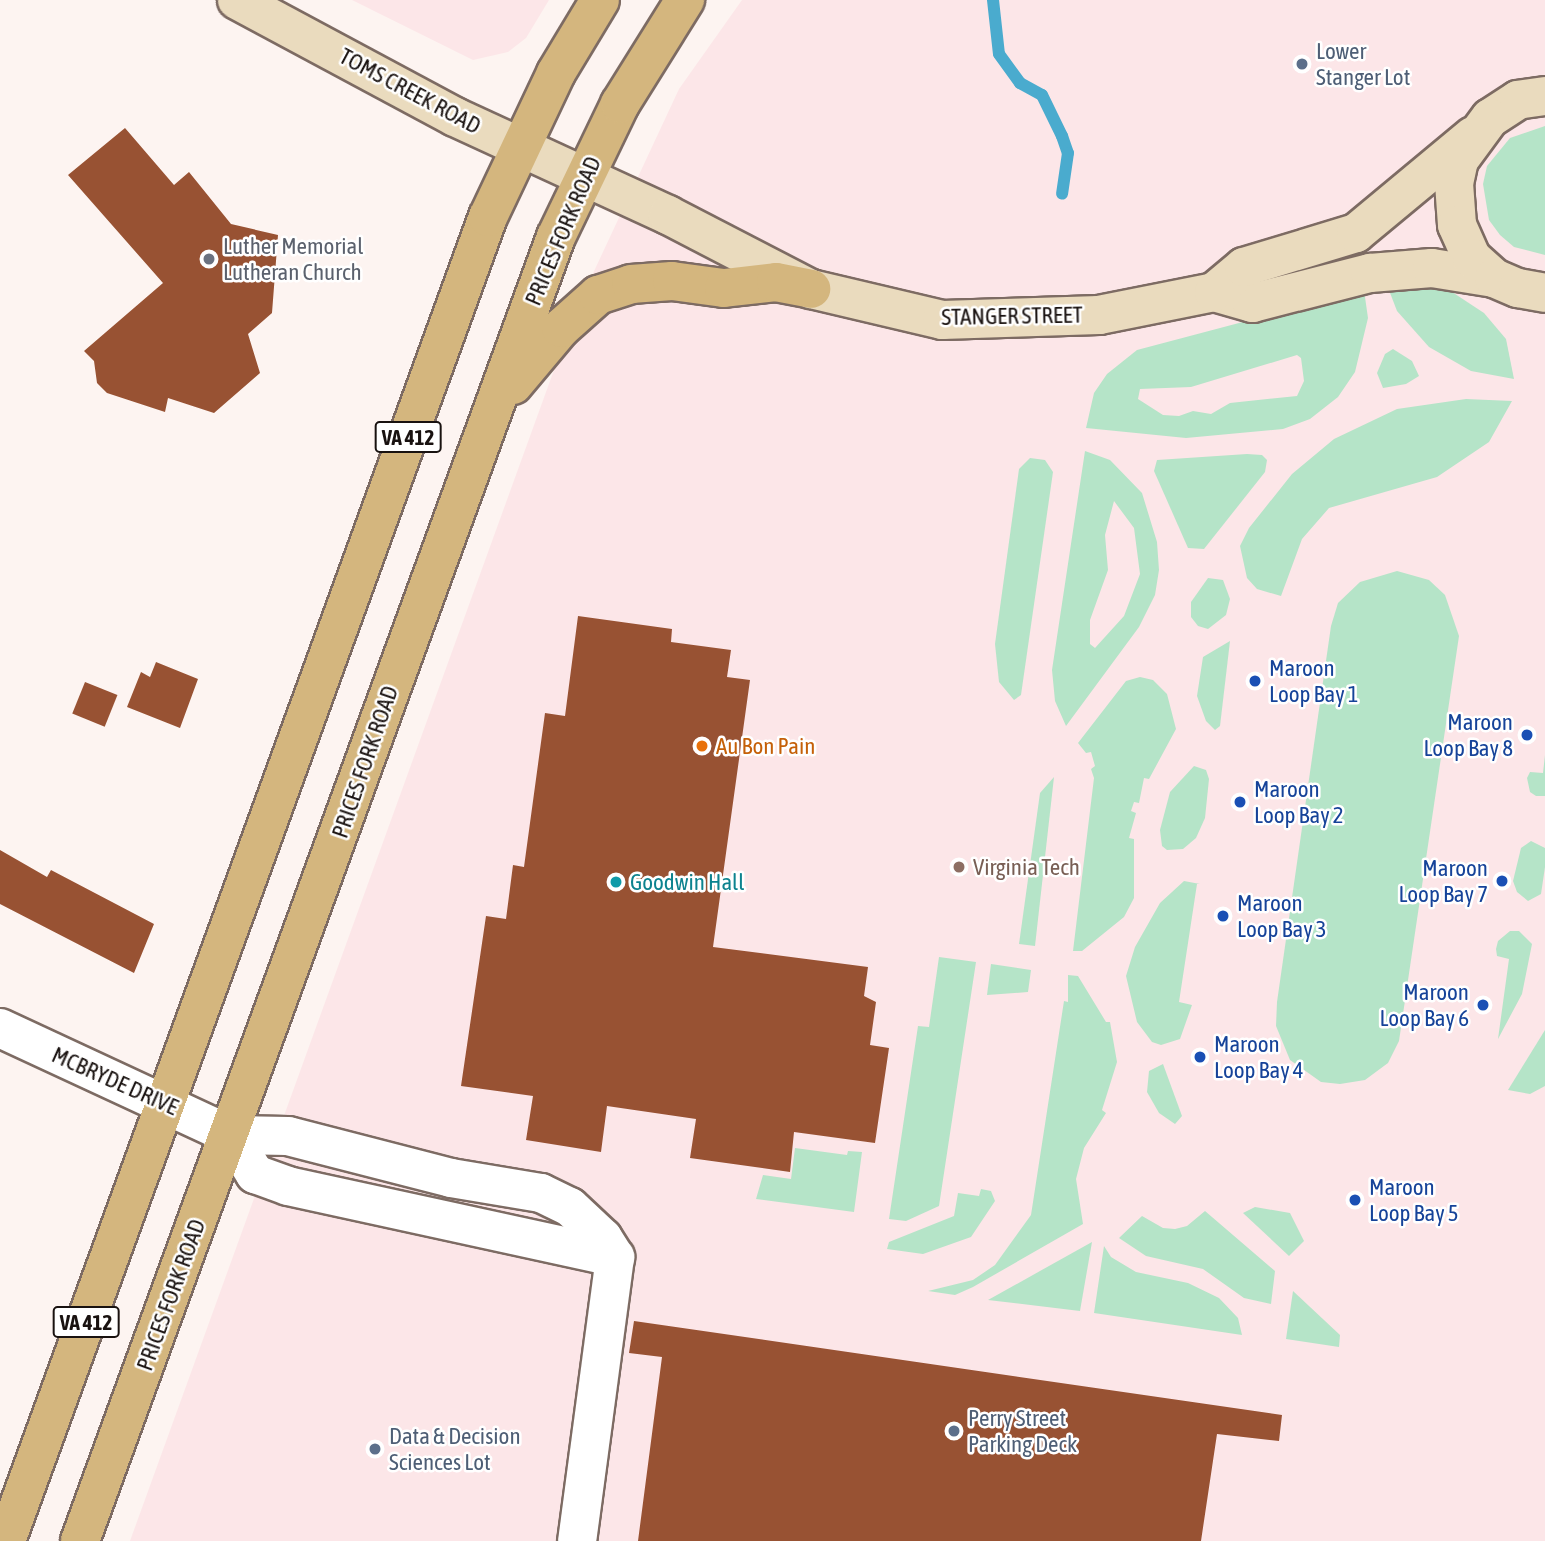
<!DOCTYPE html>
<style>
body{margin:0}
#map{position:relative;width:1545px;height:1541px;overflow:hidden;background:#fdf4f1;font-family:"Asap Condensed",sans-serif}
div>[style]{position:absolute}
.education>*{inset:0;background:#fce6e8}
.green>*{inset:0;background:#b5e4c8}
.stream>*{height:12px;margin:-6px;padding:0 6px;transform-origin:6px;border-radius:6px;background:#4aabce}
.building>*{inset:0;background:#985233;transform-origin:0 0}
.roads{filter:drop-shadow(2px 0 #7d6b63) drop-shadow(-2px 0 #7d6b63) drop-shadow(0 2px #7d6b63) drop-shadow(0 -2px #7d6b63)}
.street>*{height:38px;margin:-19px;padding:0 19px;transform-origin:19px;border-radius:19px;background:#fff}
.secondary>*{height:38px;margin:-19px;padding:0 19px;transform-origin:19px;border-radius:19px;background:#eadbbe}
.primary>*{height:38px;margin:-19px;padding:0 19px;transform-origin:19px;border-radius:19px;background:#d4b67e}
.dots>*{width:19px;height:19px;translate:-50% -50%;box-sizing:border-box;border:4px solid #fff;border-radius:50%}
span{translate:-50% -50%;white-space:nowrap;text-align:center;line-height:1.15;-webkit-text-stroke:5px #fff;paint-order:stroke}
.shield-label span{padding:2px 5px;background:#fff;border:2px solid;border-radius:5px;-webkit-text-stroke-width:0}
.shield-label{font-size:21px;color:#191210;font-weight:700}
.service-label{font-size:23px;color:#4e5e75}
.left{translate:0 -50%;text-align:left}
.street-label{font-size:23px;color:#191210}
.worship-label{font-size:23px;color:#5b616d}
.transit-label{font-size:23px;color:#164399}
.right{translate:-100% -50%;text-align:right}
.food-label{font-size:23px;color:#c56008}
.education-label{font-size:23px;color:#785e54}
.culture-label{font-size:23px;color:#0d838f}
</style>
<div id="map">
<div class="education">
<i style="clip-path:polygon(352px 0,549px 0,526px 38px,508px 52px,473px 60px)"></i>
<i style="clip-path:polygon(742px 0,1545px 0,1545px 1541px,130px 1541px,575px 312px,679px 89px)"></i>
</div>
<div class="green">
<i style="clip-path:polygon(1545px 126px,1545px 255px,1514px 247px,1500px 235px,1489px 220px,1483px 184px,1487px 166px,1510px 138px)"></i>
<i style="clip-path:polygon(1411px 281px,1446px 288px,1484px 313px,1506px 339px,1514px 379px,1471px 371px,1429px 347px,1397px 311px,1387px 285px)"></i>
<i style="clip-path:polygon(evenodd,1364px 290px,1368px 318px,1355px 372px,1338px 397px,1310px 419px,1283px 429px,1186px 438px,1086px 428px,1094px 393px,1107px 374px,1137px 350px,1364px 290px,1297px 355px,1301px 358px,1304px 381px,1297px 396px,1230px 403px,1211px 414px,1193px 411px,1179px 416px,1163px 415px,1138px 399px,1140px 389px,1191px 387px,1297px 355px)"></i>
<i style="clip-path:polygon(1393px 349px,1412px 361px,1419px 376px,1406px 384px,1383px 388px,1377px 373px,1385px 354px)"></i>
<i style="clip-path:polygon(1466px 399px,1512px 401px,1489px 442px,1437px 477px,1329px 508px,1302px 539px,1281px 596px,1257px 589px,1247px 578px,1240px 546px,1249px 528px,1292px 474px,1334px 439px,1397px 409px)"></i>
<i style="clip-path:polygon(evenodd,1085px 451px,1110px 460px,1142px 493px,1157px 542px,1159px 570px,1155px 595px,1139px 627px,1066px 726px,1055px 701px,1052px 670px,1085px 451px,1114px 501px,1134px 528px,1140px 574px,1124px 616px,1095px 648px,1090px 644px,1090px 620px,1108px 570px,1105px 535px,1114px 501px)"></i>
<i style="clip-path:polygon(1247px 454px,1262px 455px,1267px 460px,1265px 472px,1204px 549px,1188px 548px,1154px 471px,1157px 460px)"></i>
<i style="clip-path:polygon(1030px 458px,1045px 460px,1053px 472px,1021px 695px,1014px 700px,999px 682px,995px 644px,1019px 469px)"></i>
<i style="clip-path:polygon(1397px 571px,1429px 580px,1445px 595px,1459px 636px,1399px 1041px,1388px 1063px,1365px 1080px,1340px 1084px,1321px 1082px,1290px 1060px,1276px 1026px,1277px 1002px,1331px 626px,1338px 603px,1360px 582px)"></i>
<i style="clip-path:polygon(1208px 578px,1223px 580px,1230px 599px,1226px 615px,1208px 629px,1198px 626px,1191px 617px,1191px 602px)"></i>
<i style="clip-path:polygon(1230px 641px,1220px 726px,1215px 730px,1206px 721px,1197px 696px,1203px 657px)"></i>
<i style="clip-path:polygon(1140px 677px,1153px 680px,1167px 694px,1176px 729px,1149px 779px,1144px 778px,1139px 803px,1134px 802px,1131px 811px,1136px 813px,1129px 838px,1134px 839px,1134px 898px,1124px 917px,1082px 951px,1073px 951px,1094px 778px,1091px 769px,1095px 766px,1091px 752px,1086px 753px,1078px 743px,1126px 681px)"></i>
<i style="clip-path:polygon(1545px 755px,1545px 796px,1536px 796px,1530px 792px,1527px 778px,1530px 772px,1543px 773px)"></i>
<i style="clip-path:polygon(1194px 766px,1206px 770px,1209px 779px,1205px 818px,1196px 838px,1183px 849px,1167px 850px,1162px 846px,1160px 830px,1170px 792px)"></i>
<i style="clip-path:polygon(1054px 777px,1035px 946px,1019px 944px,1040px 793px)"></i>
<i style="clip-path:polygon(1531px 841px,1545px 848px,1545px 867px,1541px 894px,1528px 901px,1517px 892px,1513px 881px,1521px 848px)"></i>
<i style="clip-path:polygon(1184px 881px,1200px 884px,1197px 884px,1179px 1002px,1192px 1005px,1180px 1039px,1161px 1045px,1152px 1042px,1137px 1022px,1126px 976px,1135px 947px,1160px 903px)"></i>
<i style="clip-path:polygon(1510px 931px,1519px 931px,1532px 944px,1522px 994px,1498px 1039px,1509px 959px,1497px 956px,1496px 949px,1498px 941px)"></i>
<i style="clip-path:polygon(939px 957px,976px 962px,939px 1206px,906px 1221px,889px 1219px,918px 1026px,929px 1027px)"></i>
<i style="clip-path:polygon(991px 964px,1031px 970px,1028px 992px,987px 995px)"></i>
<i style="clip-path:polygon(1068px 975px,1078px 976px,1106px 1022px,1110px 1022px,1117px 1062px,1102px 1110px,1106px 1113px,1084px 1148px,1076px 1179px,1083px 1224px,973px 1287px,955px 1295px,928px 1291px,973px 1280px,995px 1265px,1031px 1215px,1064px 1001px,1068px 1002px)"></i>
<i style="clip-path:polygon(1545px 1030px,1545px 1086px,1530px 1094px,1508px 1090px)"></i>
<i style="clip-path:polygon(1163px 1064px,1182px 1116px,1175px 1124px,1159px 1113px,1147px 1092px,1149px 1071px)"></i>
<i style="clip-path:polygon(795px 1148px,847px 1155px,848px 1151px,862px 1152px,854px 1212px,756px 1199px,763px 1175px,791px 1179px)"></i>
<i style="clip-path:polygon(981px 1189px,991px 1191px,995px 1201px,971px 1237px,923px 1254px,887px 1249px,889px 1242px,954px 1216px,958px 1193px,979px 1196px)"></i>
<i style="clip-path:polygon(1255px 1207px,1290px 1213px,1304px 1241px,1289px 1256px,1243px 1213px)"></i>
<i style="clip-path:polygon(1205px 1211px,1275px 1271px,1271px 1304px,1244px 1298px,1203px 1269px,1146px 1256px,1119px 1238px,1142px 1216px,1163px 1228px,1175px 1229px,1187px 1226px)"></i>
<i style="clip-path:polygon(1092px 1242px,1080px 1311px,988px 1300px)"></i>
<i style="clip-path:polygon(1104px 1246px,1111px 1257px,1136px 1272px,1188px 1283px,1219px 1298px,1238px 1318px,1242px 1335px,1094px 1313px)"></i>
<i style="clip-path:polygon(1293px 1291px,1340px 1335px,1339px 1347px,1286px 1339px)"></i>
</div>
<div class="stream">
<i style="left:993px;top:0;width:54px;rotate:83.7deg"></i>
<i style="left:999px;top:54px;width:36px;rotate:54deg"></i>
<i style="left:1020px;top:83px;width:25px;rotate:29deg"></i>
<i style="left:1042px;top:95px;width:46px;rotate:64deg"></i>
<i style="left:1062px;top:136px;width:18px;rotate:71deg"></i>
<i style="left:1068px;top:153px;width:41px;rotate:98.3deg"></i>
</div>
<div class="building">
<i style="clip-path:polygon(125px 128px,174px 185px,189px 172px,231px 224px,278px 235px,272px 313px,248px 334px,260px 373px,214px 413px,168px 398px,165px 412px,107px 393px,97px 383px,94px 361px,84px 351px,163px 283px,68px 175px)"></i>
<i style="clip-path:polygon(578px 616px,672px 629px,671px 642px,731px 650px,727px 677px,750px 680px,713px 947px,868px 967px,864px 996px,876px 1002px,870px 1045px,889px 1048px,875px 1143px,794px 1132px,790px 1172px,690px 1158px,696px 1119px,607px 1106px,601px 1152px,526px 1140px,533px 1096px,461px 1086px,486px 916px,506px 919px,513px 865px,524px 867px,545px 713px,565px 716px)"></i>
<i style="clip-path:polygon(156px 662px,198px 679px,180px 728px,127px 707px,141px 672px,150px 677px)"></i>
<i style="left:85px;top:682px;width:35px;height:34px;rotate:22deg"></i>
<i style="clip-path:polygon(0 850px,47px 877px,51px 870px,154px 924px,134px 973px,0 904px)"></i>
<i style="clip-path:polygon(634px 1321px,1282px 1415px,1279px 1441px,1217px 1434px,1201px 1541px,638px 1541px,662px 1357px,629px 1353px)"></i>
</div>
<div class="roads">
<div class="street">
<i style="left:0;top:1028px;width:255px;rotate:24.9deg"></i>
<i style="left:231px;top:1135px;width:57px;rotate:1deg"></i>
<i style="left:288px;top:1136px;width:168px;rotate:14.4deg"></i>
<i style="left:451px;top:1178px;width:91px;rotate:9.5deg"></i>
<i style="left:541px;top:1193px;width:32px;rotate:26deg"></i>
<i style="left:570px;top:1207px;width:45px;rotate:43.2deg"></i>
<i style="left:603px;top:1238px;width:22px;rotate:58deg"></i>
<i style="left:615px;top:1257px;width:287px;rotate:97.6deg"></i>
<i style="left:231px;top:1135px;width:46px;rotate:58.4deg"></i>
<i style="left:255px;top:1174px;width:35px;rotate:20deg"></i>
<i style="left:288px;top:1186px;width:335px;rotate:12.3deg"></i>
</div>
<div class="secondary">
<i style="left:237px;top:0;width:247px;rotate:28.2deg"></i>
<i style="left:455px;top:117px;width:234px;rotate:24.7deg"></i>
<i style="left:668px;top:215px;width:161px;rotate:27.4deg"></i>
<i style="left:811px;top:289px;width:135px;rotate:13.3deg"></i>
<i style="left:942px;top:320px;width:157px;rotate:-1.8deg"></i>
<i style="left:1099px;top:315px;width:117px;rotate:-11.3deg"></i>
<i style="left:1214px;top:292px;width:40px;rotate:16deg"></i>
<i style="left:1252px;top:303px;width:122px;rotate:-14.3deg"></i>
<i style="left:1370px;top:273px;width:62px;rotate:-4.6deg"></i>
<i style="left:1432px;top:268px;width:63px;rotate:9.2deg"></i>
<i style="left:1545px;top:96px;width:27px;rotate:172deg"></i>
<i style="left:1518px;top:100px;width:33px;rotate:147deg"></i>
<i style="left:1490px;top:118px;width:52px;rotate:126.4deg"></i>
<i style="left:1459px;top:160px;width:24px;rotate:102deg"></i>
<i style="left:1454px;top:183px;width:42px;rotate:85.9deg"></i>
<i style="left:1457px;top:225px;width:36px;rotate:66deg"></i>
<i style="left:1472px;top:258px;width:30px;rotate:42deg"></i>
<i style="left:1494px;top:278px;width:26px;rotate:23deg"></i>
<i style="left:1518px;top:288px;width:27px;rotate:10deg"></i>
<i style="left:1214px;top:292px;width:39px;rotate:-40deg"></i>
<i style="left:1244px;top:267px;width:117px;rotate:-16.9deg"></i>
<i style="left:1356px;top:233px;width:152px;rotate:-39.7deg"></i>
</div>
<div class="primary">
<i style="left:513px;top:385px;width:75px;rotate:-49.9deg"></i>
<i style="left:561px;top:328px;width:50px;rotate:-41.7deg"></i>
<i style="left:598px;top:295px;width:35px;rotate:-18deg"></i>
<i style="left:631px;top:284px;width:41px;rotate:-4.2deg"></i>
<i style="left:672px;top:281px;width:52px;rotate:7.7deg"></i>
<i style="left:724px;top:288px;width:52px;rotate:-6.6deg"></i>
<i style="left:776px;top:282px;width:36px;rotate:11deg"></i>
<i style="left:6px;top:1541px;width:1409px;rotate:-70deg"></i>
<i style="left:488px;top:217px;width:159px;rotate:-64.7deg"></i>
<i style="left:556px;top:73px;width:85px;rotate:-58.9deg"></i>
<i style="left:80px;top:1541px;width:1388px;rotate:-69.95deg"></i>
<i style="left:556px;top:237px;width:148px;rotate:-64.3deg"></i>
<i style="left:620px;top:104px;width:123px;rotate:-58deg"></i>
</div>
</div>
<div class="dots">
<i style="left:1302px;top:64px;background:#5c6f8a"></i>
<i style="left:209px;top:259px;background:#6b7280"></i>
<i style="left:1255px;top:681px;background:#1a4fb4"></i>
<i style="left:1527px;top:735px;background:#1a4fb4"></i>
<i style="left:702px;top:746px;background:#e8710a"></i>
<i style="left:1240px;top:802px;background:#1a4fb4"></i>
<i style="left:959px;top:867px;background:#8d6e63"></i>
<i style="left:1502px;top:881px;background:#1a4fb4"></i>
<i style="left:616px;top:882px;background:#0f9aa8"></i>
<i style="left:1223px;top:916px;background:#1a4fb4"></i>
<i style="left:1483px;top:1005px;background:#1a4fb4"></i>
<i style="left:1200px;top:1057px;background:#1a4fb4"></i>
<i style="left:1355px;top:1200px;background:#1a4fb4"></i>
<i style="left:954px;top:1431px;background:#5c6f8a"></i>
<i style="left:375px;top:1449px;background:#5c6f8a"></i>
</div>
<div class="shield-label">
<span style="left:408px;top:437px">VA 412</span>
<span style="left:86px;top:1322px">VA 412</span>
</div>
<div class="service-label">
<span class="left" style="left:1316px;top:64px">Lower<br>Stanger Lot</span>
<span class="left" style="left:968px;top:1431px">Perry Street<br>Parking Deck</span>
<span class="left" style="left:389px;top:1449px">Data &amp; Decision<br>Sciences Lot</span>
</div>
<div class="street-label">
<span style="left:410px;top:91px;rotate:28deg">TOMS CREEK ROAD</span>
<span style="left:563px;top:231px;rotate:-67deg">PRICES FORK ROAD</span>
<span style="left:1012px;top:316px;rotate:-1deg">STANGER STREET</span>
<span style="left:365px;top:762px;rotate:-71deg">PRICES FORK ROAD</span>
<span style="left:115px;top:1081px;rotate:24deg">MCBRYDE DRIVE</span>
<span style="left:171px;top:1295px;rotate:-70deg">PRICES FORK ROAD</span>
</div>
<div class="worship-label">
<span class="left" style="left:223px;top:259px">Luther Memorial<br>Lutheran Church</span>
</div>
<div class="transit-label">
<span class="left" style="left:1269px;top:681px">Maroon<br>Loop Bay 1</span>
<span class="right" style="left:1513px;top:735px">Maroon<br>Loop Bay 8</span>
<span class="left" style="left:1254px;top:802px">Maroon<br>Loop Bay 2</span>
<span class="right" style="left:1488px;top:881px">Maroon<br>Loop Bay 7</span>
<span class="left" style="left:1237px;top:916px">Maroon<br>Loop Bay 3</span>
<span class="right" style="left:1469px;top:1005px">Maroon<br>Loop Bay 6</span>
<span class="left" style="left:1214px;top:1057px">Maroon<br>Loop Bay 4</span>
<span class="left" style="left:1369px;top:1200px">Maroon<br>Loop Bay 5</span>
</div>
<div class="food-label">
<span class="left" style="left:716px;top:746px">Au Bon Pain</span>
</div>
<div class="education-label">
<span class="left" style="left:973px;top:867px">Virginia Tech</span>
</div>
<div class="culture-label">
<span class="left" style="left:630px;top:882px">Goodwin Hall</span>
</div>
</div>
